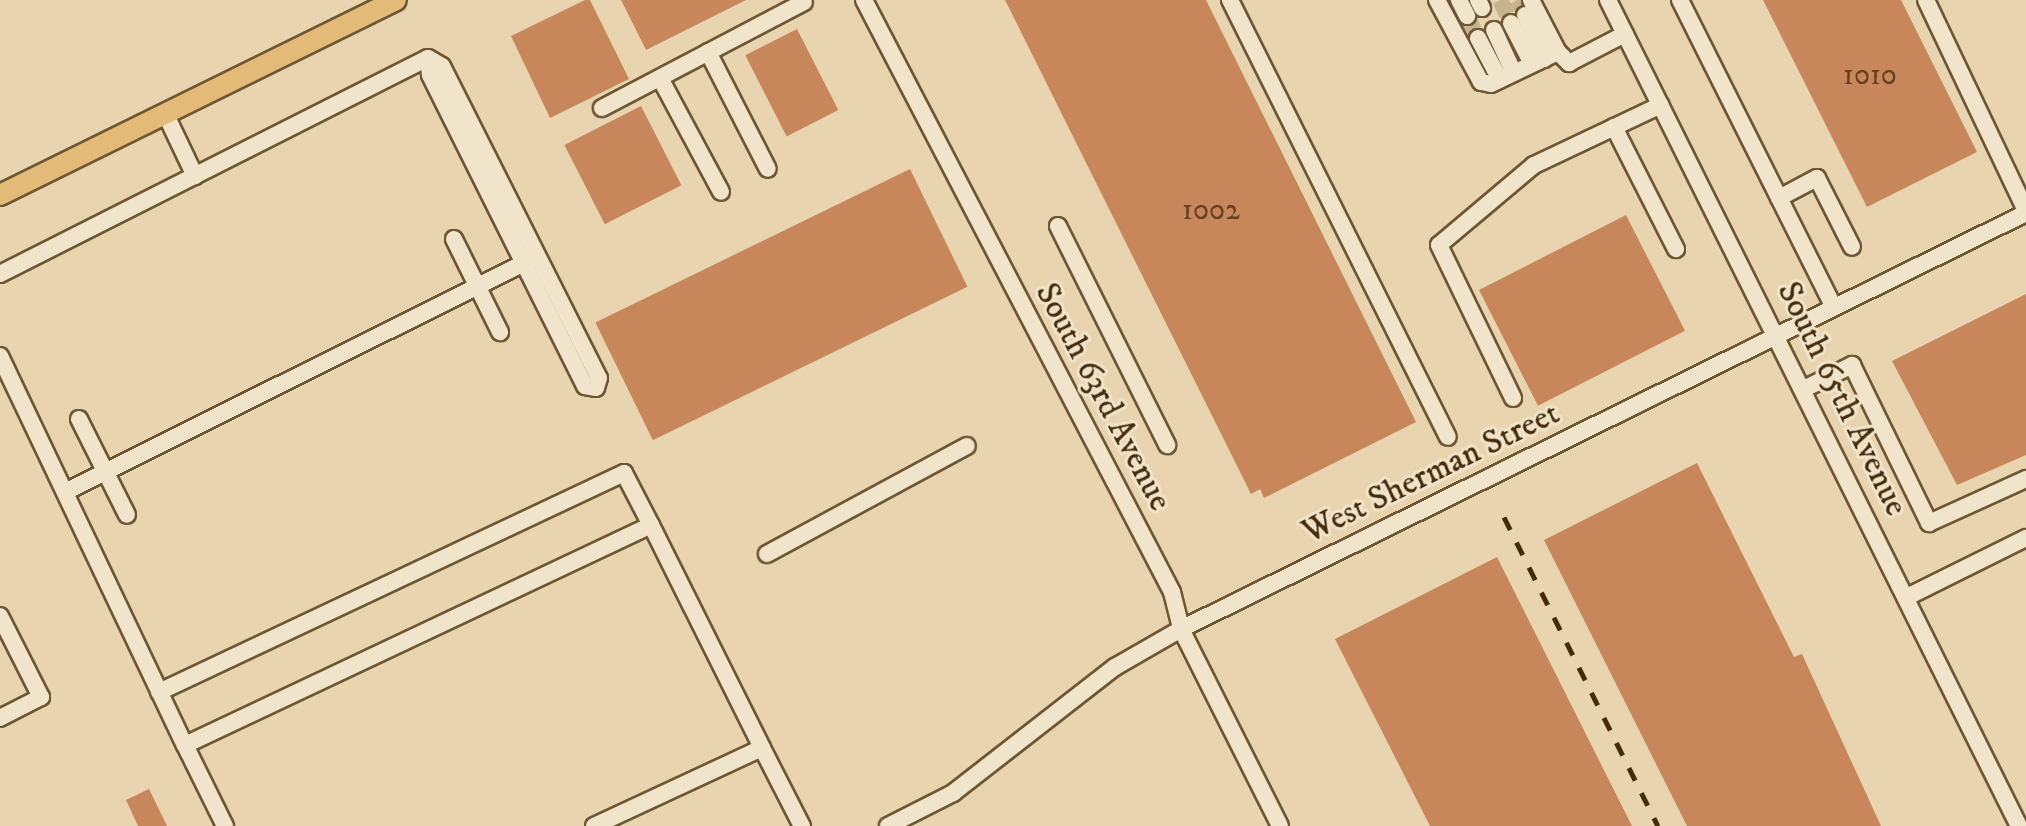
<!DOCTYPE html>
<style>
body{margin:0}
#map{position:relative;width:2026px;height:826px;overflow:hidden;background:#e8d5af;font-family:"IM FELL DW Pica",serif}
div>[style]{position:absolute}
.building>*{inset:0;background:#c7875b;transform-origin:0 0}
.minor-tunnel>*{height:16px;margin-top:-8px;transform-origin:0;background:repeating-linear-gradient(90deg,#c7b38e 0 16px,transparent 0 24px)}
.roads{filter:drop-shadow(2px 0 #6d5632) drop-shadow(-2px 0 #6d5632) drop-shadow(0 2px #6d5632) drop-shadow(0 -2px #6d5632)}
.minor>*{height:16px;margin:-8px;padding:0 8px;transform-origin:8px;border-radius:8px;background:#f0e4cb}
.major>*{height:20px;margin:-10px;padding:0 10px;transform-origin:10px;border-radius:10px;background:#e4ba78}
.rail>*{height:5px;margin-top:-2.5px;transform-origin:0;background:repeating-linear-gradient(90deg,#442b09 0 14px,transparent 0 28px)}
span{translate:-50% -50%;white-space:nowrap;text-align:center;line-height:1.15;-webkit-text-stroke:6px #f0e4cb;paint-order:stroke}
.number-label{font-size:30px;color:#65421e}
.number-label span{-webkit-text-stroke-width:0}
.street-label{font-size:34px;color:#442b09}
</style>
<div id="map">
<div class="building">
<i style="clip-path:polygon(585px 0,590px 0,629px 79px,550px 118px,511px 36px)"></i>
<i style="clip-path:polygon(621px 0,746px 0,646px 50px)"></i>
<i style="clip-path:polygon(1005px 0,1206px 0,1416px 422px,1264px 498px,1260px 489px,1251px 494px)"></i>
<i style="clip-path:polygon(1763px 0,1901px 0,1977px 152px,1867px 207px)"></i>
<i style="left:797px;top:29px;width:91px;height:58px;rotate:63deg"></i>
<i style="left:641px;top:106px;width:89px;height:86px;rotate:63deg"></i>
<i style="left:910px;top:169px;width:131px;height:350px;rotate:64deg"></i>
<i style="left:1626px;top:215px;width:130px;height:165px;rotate:63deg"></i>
<i style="clip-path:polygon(2026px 294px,2026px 455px,1957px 485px,1892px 361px)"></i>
<i style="clip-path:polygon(1697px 463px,1794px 657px,1802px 654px,1881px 826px,1687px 826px,1544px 540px)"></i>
<i style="clip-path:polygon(1497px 557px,1632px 826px,1430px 826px,1335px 639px)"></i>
<i style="clip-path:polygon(149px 789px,167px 826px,138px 826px,126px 800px)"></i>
</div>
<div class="minor-tunnel">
<i style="left:1500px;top:0;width:25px;rotate:64deg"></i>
<i style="left:1517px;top:0;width:17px;rotate:62deg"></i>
<i style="left:1467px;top:16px;width:25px;rotate:63deg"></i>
</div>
<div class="roads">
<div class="minor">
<i style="left:864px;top:0;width:667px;rotate:62.51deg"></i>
<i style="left:1172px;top:592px;width:38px;rotate:76deg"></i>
<i style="left:1181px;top:629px;width:220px;rotate:63.3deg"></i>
<i style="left:1230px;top:0;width:488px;rotate:63.5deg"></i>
<i style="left:1437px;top:0;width:93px;rotate:61.8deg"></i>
<i style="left:1481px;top:82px;width:10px;rotate:11deg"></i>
<i style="left:1491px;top:84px;width:74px;rotate:-25.5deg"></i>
<i style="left:1459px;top:0;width:18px;rotate:63deg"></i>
<i style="left:1478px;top:0;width:9px;rotate:63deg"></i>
<i style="left:1531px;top:0;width:59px;rotate:62.6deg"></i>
<i style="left:1558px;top:52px;width:16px;rotate:45deg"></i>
<i style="left:1569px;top:63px;width:63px;rotate:-27.4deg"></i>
<i style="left:1608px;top:0;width:923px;rotate:63.55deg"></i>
<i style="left:1680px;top:0;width:343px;rotate:63.4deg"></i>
<i style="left:1926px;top:0;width:233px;rotate:64.6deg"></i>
<i style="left:1525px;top:15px;width:48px;rotate:66.6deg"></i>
<i style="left:1511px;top:23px;width:46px;rotate:62.9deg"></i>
<i style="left:1494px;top:30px;width:47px;rotate:65.1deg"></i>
<i style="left:1478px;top:38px;width:47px;rotate:62.4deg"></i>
<i style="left:708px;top:52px;width:131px;rotate:62.9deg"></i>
<i style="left:428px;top:58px;width:16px;rotate:30deg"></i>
<i style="left:442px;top:66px;width:349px;rotate:63.3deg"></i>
<i style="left:599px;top:378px;width:10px;rotate:107deg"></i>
<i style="left:596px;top:388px;width:11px;rotate:-170deg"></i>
<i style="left:585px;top:386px;width:347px;rotate:-116.5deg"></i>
<i style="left:430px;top:75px;width:17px;rotate:-97deg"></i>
<i style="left:660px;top:78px;width:129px;rotate:61.8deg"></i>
<i style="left:602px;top:108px;width:228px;rotate:-27.7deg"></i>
<i style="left:165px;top:113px;width:70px;rotate:64.5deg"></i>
<i style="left:1614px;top:127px;width:137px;rotate:63.1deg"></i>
<i style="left:1779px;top:198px;width:43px;rotate:-27.8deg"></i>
<i style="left:1817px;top:178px;width:77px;rotate:63.1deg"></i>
<i style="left:1058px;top:226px;width:245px;rotate:63.5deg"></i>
<i style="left:454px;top:239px;width:104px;rotate:63.7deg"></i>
<i style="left:0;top:274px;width:479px;rotate:-26.8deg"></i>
<i style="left:0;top:356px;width:431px;rotate:64.6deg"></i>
<i style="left:1804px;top:389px;width:54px;rotate:-26.6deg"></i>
<i style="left:1852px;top:365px;width:176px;rotate:64deg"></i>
<i style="left:1929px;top:523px;width:107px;rotate:-24.4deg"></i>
<i style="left:1513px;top:398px;width:170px;rotate:-115.8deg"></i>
<i style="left:1439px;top:245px;width:124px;rotate:-40.1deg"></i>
<i style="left:1534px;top:165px;width:140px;rotate:-25.3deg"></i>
<i style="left:79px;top:419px;width:107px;rotate:63.4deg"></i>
<i style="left:65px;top:492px;width:522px;rotate:-26.52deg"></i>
<i style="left:767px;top:554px;width:227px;rotate:-28.4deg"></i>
<i style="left:1907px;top:597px;width:133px;rotate:-26.4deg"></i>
<i style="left:0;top:616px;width:91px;rotate:63.2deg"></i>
<i style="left:41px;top:697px;width:46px;rotate:152.9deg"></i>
<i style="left:159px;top:692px;width:514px;rotate:-25.22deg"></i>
<i style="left:624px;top:473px;width:59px;rotate:62.6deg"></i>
<i style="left:225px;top:826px;width:90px;rotate:-116.3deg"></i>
<i style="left:185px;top:745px;width:515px;rotate:-25.27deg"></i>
<i style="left:651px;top:525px;width:249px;rotate:63.5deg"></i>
<i style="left:594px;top:826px;width:185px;rotate:-24.9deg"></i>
<i style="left:762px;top:748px;width:88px;rotate:62.9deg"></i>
<i style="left:888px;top:826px;width:73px;rotate:-26.9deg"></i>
<i style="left:953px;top:793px;width:205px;rotate:-37.9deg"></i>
<i style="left:1115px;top:667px;width:76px;rotate:-29.9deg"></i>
<i style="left:1181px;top:629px;width:942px;rotate:-26.21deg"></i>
</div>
<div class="major">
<i style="left:0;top:195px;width:441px;rotate:-26.2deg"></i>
</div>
</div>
<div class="rail">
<i style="left:1504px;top:517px;width:345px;rotate:63.5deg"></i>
</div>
<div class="number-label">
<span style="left:1870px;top:76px">1010</span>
<span style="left:1211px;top:211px">1002</span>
</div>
<div class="street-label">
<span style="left:1103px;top:397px;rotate:62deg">South 63rd Avenue</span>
<span style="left:1842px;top:399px;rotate:64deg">South 65th Avenue</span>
<span style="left:1431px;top:473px;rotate:-26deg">West Sherman Street</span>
</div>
</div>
